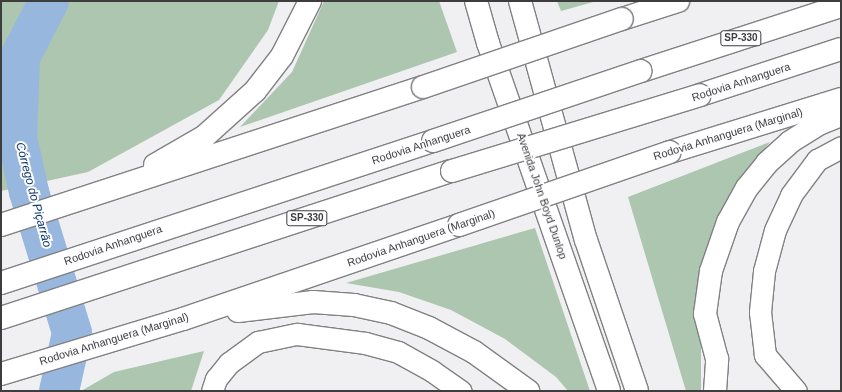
<!DOCTYPE html>
<meta charset="utf-8">
<style>
body{margin:0}
#map{position:relative;width:842px;height:392px;overflow:hidden;background:#f0f0f2;font-family:Helvetica,sans-serif}
div>[style]{position:absolute}
.green>*{inset:0;background:#acc6af}
.river>*{height:40px;margin:-20px;padding:0 20px;transform-origin:20px;border-radius:20px;background:#98b7de}
.roads{filter:drop-shadow(1px 0 #818183) drop-shadow(-1px 0 #818183) drop-shadow(0 1px #818183) drop-shadow(0 -1px #818183)}
.minor>*{height:21px;margin:-10.5px;padding:0 10.5px;transform-origin:10.5px;border-radius:10.5px;background:#fff}
.primary>*{height:22px;margin:-11px;padding:0 11px;transform-origin:11px;border-radius:11px;background:#fff}
.trunk>*{height:22px;margin:-11px;padding:0 11px;transform-origin:11px;border-radius:11px;background:#fff}
.motorway>*{height:22px;margin:-11px;padding:0 11px;transform-origin:11px;border-radius:11px;background:#fff}
.bridges{filter:drop-shadow(1px 0 #818183) drop-shadow(-1px 0 #818183) drop-shadow(0 1px #818183) drop-shadow(0 -1px #818183)}
.trunk-bridge>*{height:22px;margin:-11px;padding:0 11px;transform-origin:11px;border-radius:11px;background:#fff}
.motorway-bridge>*{height:22px;margin:-11px;padding:0 11px;transform-origin:11px;border-radius:11px;background:#fff}
span{translate:-50% -50%;white-space:nowrap;text-align:center;line-height:1.15;-webkit-text-stroke:4px #fdfdff;paint-order:stroke}
.shield-label span{padding:1px 3px;background:#fdfdff;border:1px solid;border-radius:3px;-webkit-text-stroke-width:0}
.shield-label{font-size:10px;color:#3d3d3e;font-weight:700}
.street-label{font-size:11px;color:#3d3d3e}
.water-label{font-size:12px;color:#0d3868;font-style:italic}
.frame{position:absolute;inset:0;border:2px solid #3d3d3e;pointer-events:none}
</style>
<div id="map">
<div class="green">
<i style="clip-path:polygon(1px 1px,279px 1px,268px 30px,219px 100px,88px 172px,1px 191px)"></i>
<i style="clip-path:polygon(324px 1px,439px 1px,457px 52px,240px 127px,292px 72px)"></i>
<i style="clip-path:polygon(557px 1px,597px 1px,561px 11px)"></i>
<i style="clip-path:polygon(770px 142px,743px 176px,701px 321px,701px 391px,686px 391px,628px 197px)"></i>
<i style="clip-path:polygon(535px 228px,590px 391px,568px 391px,556px 377px,505px 339px,451px 310px,399px 292px,346px 283px)"></i>
<i style="clip-path:polygon(204px 351px,191px 391px,81px 391px,114px 372px)"></i>
</div>
<div class="river">
<i style="left:49px;top:1px;width:63px;rotate:117.4deg"></i>
<i style="left:20px;top:57px;width:80px;rotate:92.1deg"></i>
<i style="left:17px;top:137px;width:56px;rotate:77.7deg"></i>
<i style="left:29px;top:192px;width:147px;rotate:73deg"></i>
<i style="left:72px;top:333px;width:59px;rotate:102.6deg"></i>
</div>
<div class="roads">
<div class="minor">
<i style="left:212px;top:391px;width:13px;rotate:-72deg"></i>
<i style="left:216px;top:379px;width:21px;rotate:-51deg"></i>
<i style="left:229px;top:363px;width:36px;rotate:-36deg"></i>
<i style="left:258px;top:342px;width:40px;rotate:-12deg"></i>
<i style="left:297px;top:334px;width:69px;rotate:7.5deg"></i>
<i style="left:365px;top:343px;width:34px;rotate:15deg"></i>
<i style="left:398px;top:352px;width:39px;rotate:29deg"></i>
<i style="left:432px;top:371px;width:35px;rotate:35deg"></i>
<i style="left:796px;top:391px;width:48px;rotate:-130.7deg"></i>
<i style="left:765px;top:355px;width:43px;rotate:-96.6deg"></i>
<i style="left:760px;top:312px;width:41px;rotate:-84.4deg"></i>
<i style="left:764px;top:271px;width:42px;rotate:-75deg"></i>
<i style="left:775px;top:230px;width:38px;rotate:-65deg"></i>
<i style="left:791px;top:195px;width:44px;rotate:-53.4deg"></i>
<i style="left:817px;top:160px;width:27px;rotate:-28deg"></i>
</div>
<div class="primary">
<i style="left:476px;top:1px;width:44px;rotate:74.1deg"></i>
<i style="left:488px;top:43px;width:368px;rotate:70.8deg"></i>
<i style="left:520px;top:1px;width:248px;rotate:74.6deg"></i>
<i style="left:586px;top:240px;width:159px;rotate:71.3deg"></i>
</div>
<div class="trunk">
<i style="left:622px;top:19px;width:59px;rotate:-17.8deg"></i>
<i style="left:670px;top:152px;width:179px;rotate:-17.2deg"></i>
<i style="left:155px;top:165px;width:58px;rotate:-30.1deg"></i>
<i style="left:205px;top:136px;width:67px;rotate:-42deg"></i>
<i style="left:255px;top:91px;width:44px;rotate:-52.4deg"></i>
<i style="left:282px;top:56px;width:62px;rotate:-63deg"></i>
<i style="left:1px;top:225px;width:444px;rotate:-18.1deg"></i>
<i style="left:238px;top:311px;width:76px;rotate:-6.8deg"></i>
<i style="left:313px;top:302px;width:41px;rotate:4.2deg"></i>
<i style="left:354px;top:305px;width:38px;rotate:12deg"></i>
<i style="left:391px;top:313px;width:41px;rotate:21.5deg"></i>
<i style="left:429px;top:328px;width:51px;rotate:28.1deg"></i>
<i style="left:474px;top:352px;width:67px;rotate:35.8deg"></i>
<i style="left:1px;top:374px;width:190px;rotate:-16.8deg"></i>
<i style="left:183px;top:319px;width:292px;rotate:-18.8deg"></i>
<i style="left:715px;top:391px;width:32px;rotate:-86deg"></i>
<i style="left:717px;top:359px;width:47px;rotate:-104.9deg"></i>
<i style="left:705px;top:314px;width:43px;rotate:-82.1deg"></i>
<i style="left:711px;top:271px;width:52px;rotate:-70.9deg"></i>
<i style="left:728px;top:222px;width:39px;rotate:-61deg"></i>
<i style="left:747px;top:188px;width:32px;rotate:-51deg"></i>
<i style="left:767px;top:163px;width:31px;rotate:-42deg"></i>
<i style="left:790px;top:142px;width:36px;rotate:-32deg"></i>
<i style="left:821px;top:123px;width:22px;rotate:-22deg"></i>
</div>
<div class="motorway">
<i style="left:641px;top:71px;width:210px;rotate:-18deg"></i>
<i style="left:700px;top:95px;width:148px;rotate:-18.1deg"></i>
<i style="left:1px;top:283px;width:455px;rotate:-18.2deg"></i>
<i style="left:1px;top:318px;width:474px;rotate:-18.1deg"></i>
</div>
</div>
<div class="bridges">
<div class="trunk-bridge">
<i style="left:423px;top:87px;width:210px;rotate:-18.9deg"></i>
<i style="left:459px;top:225px;width:223px;rotate:-19.1deg"></i>
</div>
<div class="motorway-bridge">
<i style="left:433px;top:141px;width:219px;rotate:-18.6deg"></i>
<i style="left:452px;top:171px;width:259px;rotate:-17deg"></i>
</div>
</div>
<div class="shield-label">
<span style="left:741px;top:38px">SP-330</span>
<span style="left:307px;top:218px">SP-330</span>
</div>
<div class="street-label">
<span style="left:741px;top:82px;rotate:-18deg">Rodovia Anhanguera</span>
<span style="left:728px;top:134px;rotate:-17deg">Rodovia Anhanguera (Marginal)</span>
<span style="left:421px;top:145px;rotate:-18deg">Rodovia Anhanguera</span>
<span style="left:542px;top:196px;rotate:71deg">Avenida John Boyd Dunlop</span>
<span style="left:421px;top:238px;rotate:-19deg">Rodovia Anhanguera (Marginal)</span>
<span style="left:113px;top:245px;rotate:-19deg">Rodovia Anhanguera</span>
<span style="left:114px;top:339px;rotate:-17deg">Rodovia Anhanguera (Marginal)</span>
</div>
<div class="water-label">
<span style="left:33px;top:195px;rotate:75deg">Córrego do Piçarrão</span>
</div>
<div class="frame"></div>
</div>
